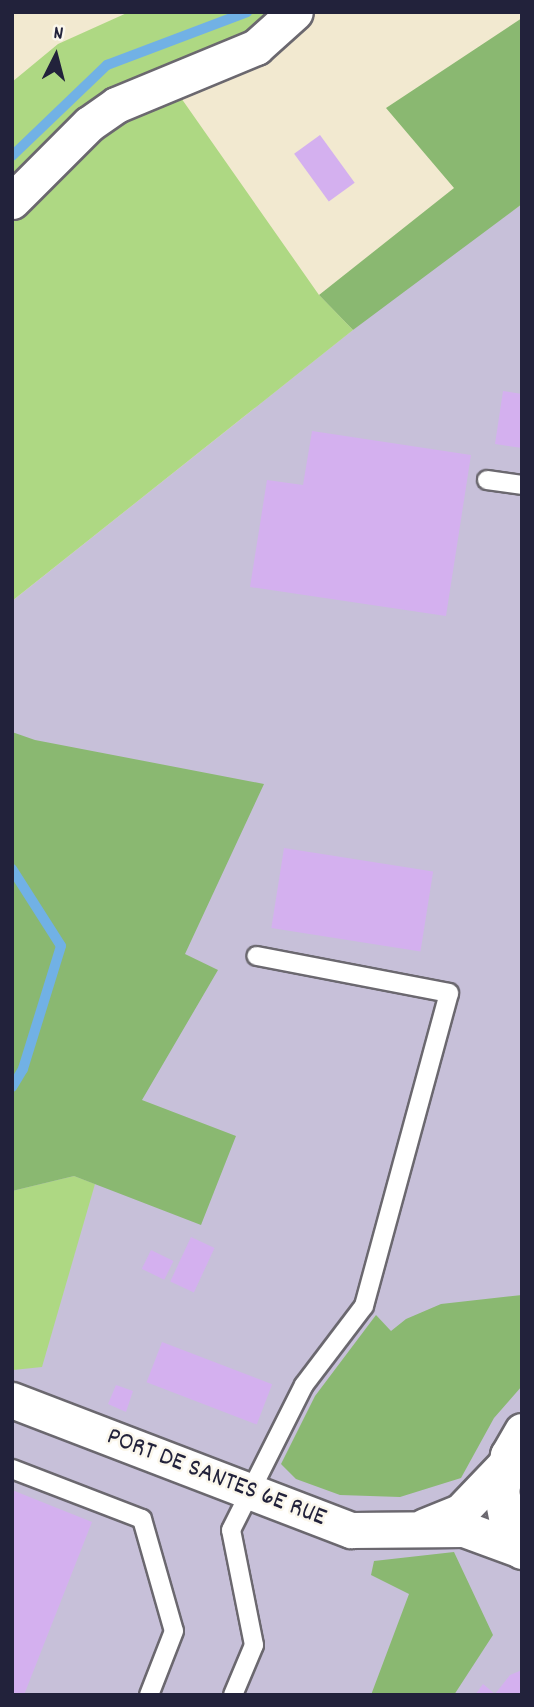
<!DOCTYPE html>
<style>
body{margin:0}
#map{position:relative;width:534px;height:1707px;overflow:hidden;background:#f2e9d0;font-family:Dekko,sans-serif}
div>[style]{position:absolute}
.industrial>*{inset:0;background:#c7c0d9}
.green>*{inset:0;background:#aed883}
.forest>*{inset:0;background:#8ab871}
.stream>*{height:10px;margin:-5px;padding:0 5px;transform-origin:5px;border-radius:5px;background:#71b1e5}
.building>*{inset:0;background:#d4b0ef;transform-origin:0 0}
.roads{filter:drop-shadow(2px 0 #6b686f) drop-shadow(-2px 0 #6b686f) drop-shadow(0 2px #6b686f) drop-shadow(0 -2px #6b686f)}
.service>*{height:18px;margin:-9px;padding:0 9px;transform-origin:9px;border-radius:9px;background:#fff}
.minor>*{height:35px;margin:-17.5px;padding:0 17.5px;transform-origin:17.5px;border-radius:17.5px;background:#fff}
span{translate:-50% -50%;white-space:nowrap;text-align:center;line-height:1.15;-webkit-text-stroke:5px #fbf7ec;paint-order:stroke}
.street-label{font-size:26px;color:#22223b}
.frame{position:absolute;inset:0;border:14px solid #22223b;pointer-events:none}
.north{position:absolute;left:21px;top:21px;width:70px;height:70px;-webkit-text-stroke:5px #fbf7ec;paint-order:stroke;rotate:6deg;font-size:19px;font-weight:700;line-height:28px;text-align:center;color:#22223b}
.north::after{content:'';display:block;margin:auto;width:24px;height:32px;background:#22223b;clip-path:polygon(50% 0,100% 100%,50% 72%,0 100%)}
</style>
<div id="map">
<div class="industrial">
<i style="clip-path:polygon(522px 204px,522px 1695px,12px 1695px,12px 601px,408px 286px)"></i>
</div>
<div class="green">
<i style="clip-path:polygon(129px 12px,275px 12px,212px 55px,165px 75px,319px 295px,353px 330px,12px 601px,12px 82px,58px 44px)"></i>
<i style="clip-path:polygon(74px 1176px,95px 1184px,42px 1367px,13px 1370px,12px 1191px)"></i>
</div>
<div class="forest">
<i style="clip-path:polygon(522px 18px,522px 204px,353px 330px,319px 295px,454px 188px,386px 108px)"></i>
<i style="clip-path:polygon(12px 732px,35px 740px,264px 784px,185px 954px,218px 970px,142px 1100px,236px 1136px,201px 1225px,74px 1176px,12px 1191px)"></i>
<i style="clip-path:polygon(522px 1295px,522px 1386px,494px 1418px,461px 1478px,400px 1497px,340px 1495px,296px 1479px,281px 1464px,315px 1396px,376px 1315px,391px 1331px,406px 1319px,441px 1304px)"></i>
<i style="clip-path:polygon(454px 1552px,493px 1635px,454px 1695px,371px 1695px,409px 1594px,371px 1575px,374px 1561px)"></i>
</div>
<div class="stream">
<i style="left:12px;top:156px;width:132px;rotate:-43.8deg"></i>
<i style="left:107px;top:65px;width:150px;rotate:-20.7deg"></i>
<i style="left:12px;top:869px;width:91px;rotate:57.5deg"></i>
<i style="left:61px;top:946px;width:129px;rotate:107.2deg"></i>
<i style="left:23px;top:1069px;width:21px;rotate:121deg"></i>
</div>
<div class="building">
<i style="left:320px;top:135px;width:59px;height:32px;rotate:54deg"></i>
<i style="clip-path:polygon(503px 391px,522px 394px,522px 448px,495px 444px)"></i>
<i style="clip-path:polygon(312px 431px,471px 455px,446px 616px,250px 587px,267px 480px,303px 485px)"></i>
<i style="left:284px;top:848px;width:151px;height:81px;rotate:9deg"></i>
<i style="left:191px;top:1237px;width:26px;height:49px;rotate:25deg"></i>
<i style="left:151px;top:1250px;width:25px;height:21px;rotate:26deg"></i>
<i style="left:162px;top:1342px;width:118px;height:43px;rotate:21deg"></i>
<i style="clip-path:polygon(116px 1385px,133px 1391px,126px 1412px,108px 1404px)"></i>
<i style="clip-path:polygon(12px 1490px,92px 1522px,24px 1695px,12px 1695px)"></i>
<i style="clip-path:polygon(522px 1670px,522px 1695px,475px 1695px,483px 1684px,495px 1694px,510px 1675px)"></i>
</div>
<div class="roads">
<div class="service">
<i style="left:487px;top:480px;width:35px;rotate:8deg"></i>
<i style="left:12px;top:1469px;width:139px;rotate:21deg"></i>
<i style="left:142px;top:1519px;width:116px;rotate:74.1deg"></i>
<i style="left:174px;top:1631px;width:69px;rotate:111.3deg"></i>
<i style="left:233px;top:1695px;width:54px;rotate:-67.2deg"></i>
<i style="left:254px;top:1645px;width:117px;rotate:-101.3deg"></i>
<i style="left:231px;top:1530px;width:162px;rotate:-63.3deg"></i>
<i style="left:304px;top:1385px;width:99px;rotate:-52.8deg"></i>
<i style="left:364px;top:1306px;width:324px;rotate:-74.8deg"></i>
<i style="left:449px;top:993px;width:196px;rotate:-169.1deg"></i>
</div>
<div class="minor">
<i style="left:12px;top:201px;width:109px;rotate:-45deg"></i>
<i style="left:89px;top:124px;width:33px;rotate:-35deg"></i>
<i style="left:116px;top:105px;width:152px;rotate:-22.5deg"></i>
<i style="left:256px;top:47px;width:52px;rotate:-41.9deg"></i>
<i style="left:12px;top:1400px;width:363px;rotate:21deg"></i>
<i style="left:351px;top:1530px;width:113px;rotate:-0.5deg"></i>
<i style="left:464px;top:1529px;width:61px;rotate:20.2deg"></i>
<i style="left:522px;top:1431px;width:28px;rotate:120deg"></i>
<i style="left:508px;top:1455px;width:37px;rotate:101deg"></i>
<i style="left:501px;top:1491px;width:38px;rotate:79deg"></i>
<i style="left:508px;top:1528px;width:27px;rotate:59deg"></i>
<i style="left:425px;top:1526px;width:38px;rotate:-22deg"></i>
<i style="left:460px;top:1512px;width:64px;rotate:-46.3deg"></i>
</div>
</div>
<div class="street-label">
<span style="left:216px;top:1478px;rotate:21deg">PORT DE SANTES 6E RUE</span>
</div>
<div class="frame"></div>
<div class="north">N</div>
</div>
